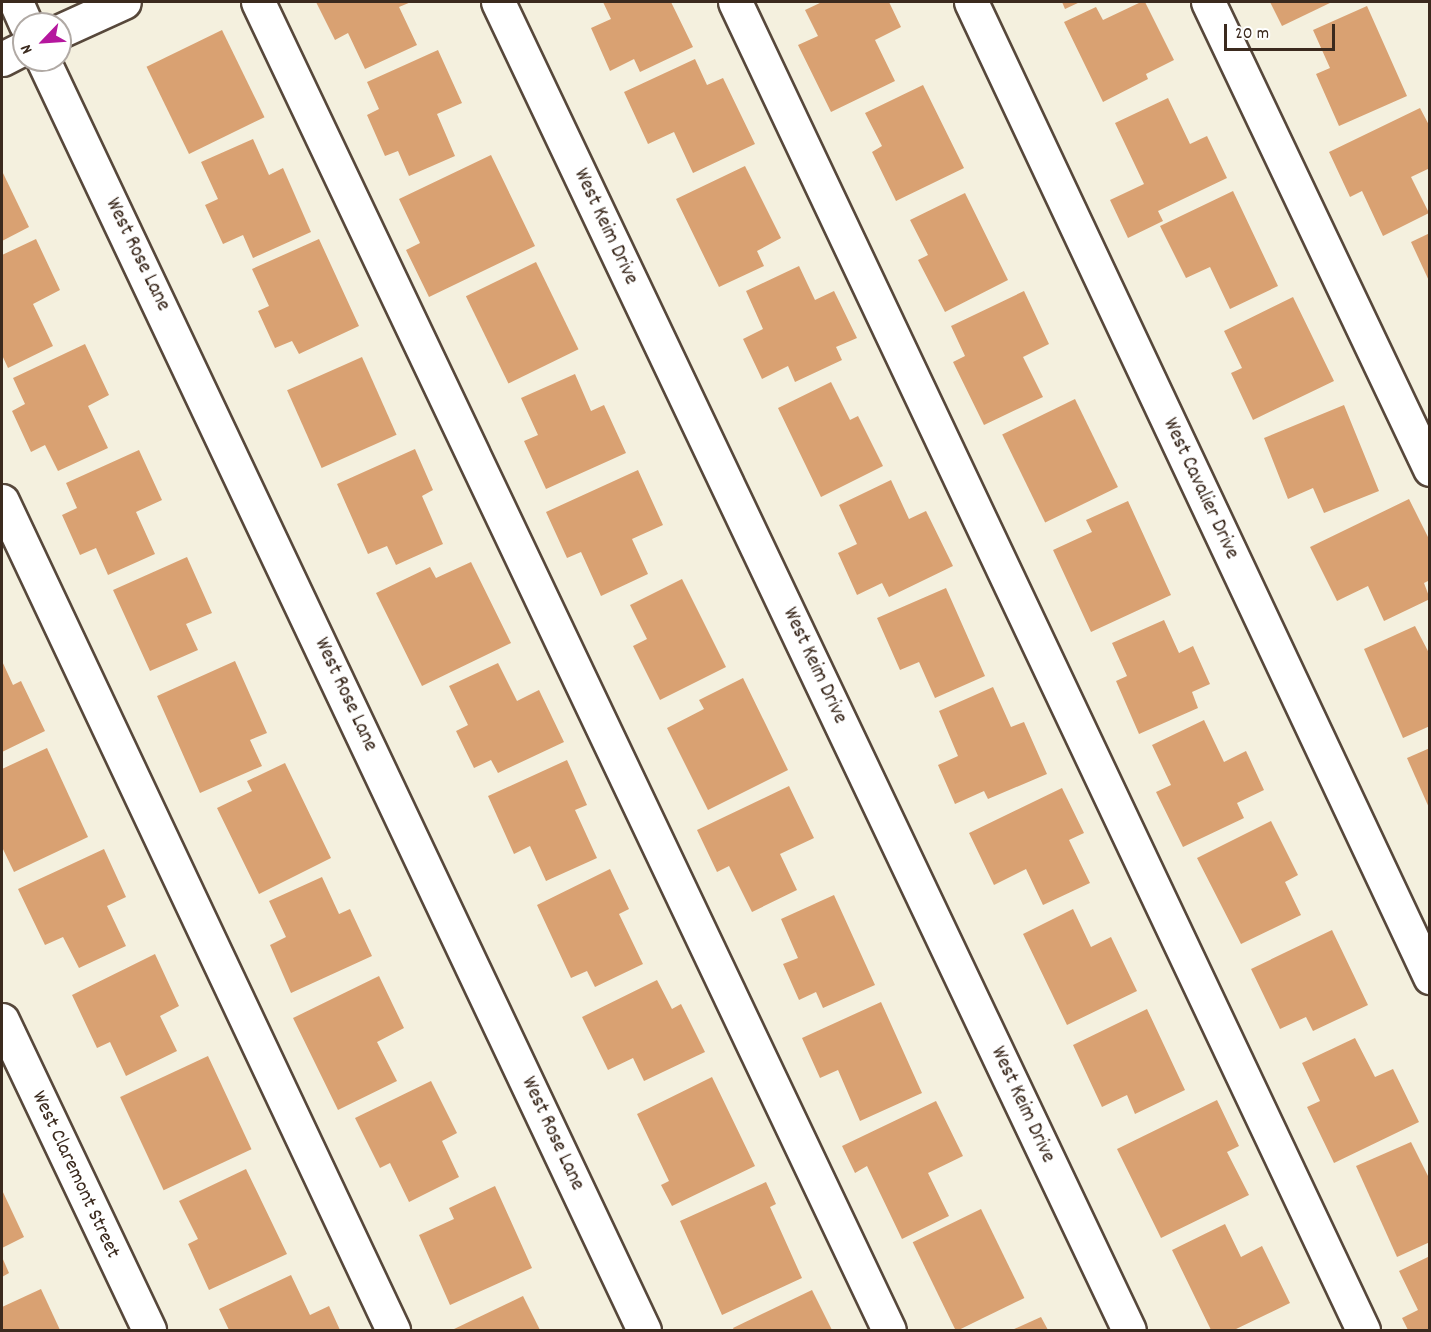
<!DOCTYPE html>
<style>
body{margin:0}
#map{position:relative;width:1431px;height:1332px;overflow:hidden;background:#f4f0de;font-family:Dekko,sans-serif}
div>[style]{position:absolute}
.building>*{inset:0;background:#d9a172;transform-origin:0 0}
.roads{filter:drop-shadow(2px 0 #57483b) drop-shadow(-2px 0 #57483b) drop-shadow(0 2px #57483b) drop-shadow(0 -2px #57483b)}
.minor>*{height:33px;margin:-16.5px;padding:0 16.5px;transform-origin:16.5px;border-radius:16.5px;background:#fff}
span{translate:-50% -50%;white-space:nowrap;text-align:center;line-height:1.15;-webkit-text-stroke:4.5px #fff;paint-order:stroke}
.street-label{font-size:21px;color:#3b2a1e}
.frame{position:absolute;inset:0;border:3px solid #3b2a1e;pointer-events:none}
.north{position:absolute;left:12px;top:12px;width:60px;height:60px;box-sizing:border-box;background:#fff;border:2px solid #b1aaa5;border-radius:50%;rotate:245deg;font-size:16px;font-weight:700;line-height:24px;text-align:center;color:#3b2a1e}
.north::after{content:'';display:block;margin:auto;width:21px;height:27px;background:#b5179e;clip-path:polygon(50% 0,100% 100%,50% 72%,0 100%)}
.scale{position:absolute;left:1224px;top:24px;width:111px;height:27px;box-sizing:border-box;border:3px solid #3b2a1e;border-top:0;padding-left:8px;font-size:18px;line-height:21px;white-space:nowrap;color:#3b2a1e;-webkit-text-stroke:4px #fff;paint-order:stroke}
</style>
<div id="map">
<div class="building">
<i style="clip-path:polygon(316px 2px,411px 2px,399px 7px,417px 45px,365px 69px,348px 33px,335px 40px)"></i>
<i style="clip-path:polygon(603px 2px,671px 2px,693px 47px,640px 72px,634px 59px,610px 71px,591px 28px,611px 19px)"></i>
<i style="clip-path:polygon(822px 2px,889px 2px,901px 27px,875px 40px,895px 81px,831px 112px,798px 45px,818px 36px,805px 10px)"></i>
<i style="clip-path:polygon(1062px 2px,1080px 2px,1065px 9px)"></i>
<i style="clip-path:polygon(1141px 2px,1145px 2px,1174px 60px,1146px 74px,1148px 79px,1103px 102px,1064px 22px,1096px 7px,1103px 20px)"></i>
<i style="clip-path:polygon(1270px 2px,1332px 2px,1282px 26px)"></i>
<i style="clip-path:polygon(1367px 6px,1407px 96px,1339px 126px,1316px 74px,1330px 68px,1313px 30px)"></i>
<i style="left:222px;top:30px;width:97px;height:84px;rotate:64deg"></i>
<i style="clip-path:polygon(438px 50px,462px 103px,437px 114px,455px 156px,409px 176px,398px 151px,385px 156px,367px 115px,379px 109px,367px 82px)"></i>
<i style="clip-path:polygon(695px 59px,707px 85px,723px 78px,755px 144px,693px 173px,674px 132px,648px 144px,624px 92px)"></i>
<i style="clip-path:polygon(923px 85px,964px 168px,896px 201px,872px 152px,882px 146px,865px 113px)"></i>
<i style="clip-path:polygon(1168px 98px,1190px 144px,1207px 136px,1227px 178px,1158px 211px,1163px 221px,1128px 238px,1110px 200px,1144px 184px,1115px 123px)"></i>
<i style="clip-path:polygon(1420px 108px,1430px 127px,1430px 168px,1411px 177px,1429px 213px,1383px 236px,1362px 191px,1350px 197px,1329px 152px)"></i>
<i style="clip-path:polygon(253px 139px,269px 175px,283px 168px,311px 232px,253px 258px,243px 235px,223px 244px,205px 205px,218px 199px,201px 162px)"></i>
<i style="clip-path:polygon(491px 155px,535px 246px,429px 297px,406px 250px,420px 243px,399px 199px)"></i>
<i style="clip-path:polygon(745px 166px,781px 238px,757px 251px,764px 266px,719px 287px,676px 199px)"></i>
<i style="clip-path:polygon(2px 171px,29px 227px,2px 241px)"></i>
<i style="clip-path:polygon(1233px 191px,1278px 286px,1230px 309px,1210px 267px,1186px 278px,1160px 226px)"></i>
<i style="clip-path:polygon(965px 193px,1008px 280px,945px 312px,918px 260px,928px 255px,910px 220px)"></i>
<i style="clip-path:polygon(1430px 233px,1430px 283px,1411px 242px)"></i>
<i style="clip-path:polygon(36px 239px,60px 290px,33px 304px,53px 346px,8px 368px,2px 355px,2px 255px)"></i>
<i style="clip-path:polygon(319px 239px,359px 326px,299px 354px,292px 341px,275px 348px,258px 311px,269px 306px,252px 269px)"></i>
<i style="left:536px;top:262px;width:97px;height:78px;rotate:64deg"></i>
<i style="clip-path:polygon(799px 266px,815px 300px,834px 291px,857px 338px,836px 347px,842px 360px,795px 382px,788px 366px,762px 379px,743px 339px,763px 329px,746px 291px)"></i>
<i style="clip-path:polygon(1024px 291px,1049px 344px,1023px 357px,1043px 397px,984px 425px,953px 362px,965px 356px,951px 326px)"></i>
<i style="clip-path:polygon(1293px 297px,1334px 381px,1253px 420px,1231px 373px,1242px 368px,1224px 331px)"></i>
<i style="clip-path:polygon(85px 344px,109px 395px,88px 406px,108px 448px,58px 471px,45px 445px,31px 452px,12px 411px,25px 404px,13px 378px)"></i>
<i style="left:362px;top:357px;width:85px;height:82px;rotate:66deg"></i>
<i style="clip-path:polygon(575px 374px,591px 411px,604px 405px,626px 453px,546px 489px,524px 441px,538px 435px,521px 398px)"></i>
<i style="clip-path:polygon(831px 382px,850px 420px,858px 416px,883px 466px,821px 497px,778px 408px)"></i>
<i style="left:1075px;top:399px;width:98px;height:81px;rotate:64deg"></i>
<i style="clip-path:polygon(1344px 405px,1379px 491px,1324px 513px,1313px 488px,1288px 499px,1264px 438px)"></i>
<i style="clip-path:polygon(415px 449px,433px 490px,422px 496px,443px 544px,396px 565px,387px 546px,368px 554px,337px 484px)"></i>
<i style="clip-path:polygon(139px 450px,162px 500px,136px 512px,155px 554px,108px 575px,96px 548px,80px 555px,62px 515px,77px 508px,66px 483px)"></i>
<i style="clip-path:polygon(638px 470px,663px 525px,632px 539px,648px 574px,601px 596px,581px 552px,567px 558px,546px 512px)"></i>
<i style="clip-path:polygon(891px 480px,909px 519px,926px 511px,953px 566px,889px 597px,882px 583px,857px 595px,838px 553px,857px 544px,839px 505px)"></i>
<i style="clip-path:polygon(1409px 499px,1430px 541px,1430px 580px,1424px 583px,1430px 599px,1384px 621px,1368px 586px,1337px 601px,1310px 547px)"></i>
<i style="clip-path:polygon(1128px 501px,1171px 595px,1091px 632px,1053px 550px,1092px 532px,1086px 520px)"></i>
<i style="clip-path:polygon(187px 557px,212px 613px,186px 624px,198px 650px,150px 671px,113px 590px)"></i>
<i style="clip-path:polygon(471px 562px,511px 643px,422px 686px,376px 593px,430px 567px,436px 578px)"></i>
<i style="clip-path:polygon(682px 579px,726px 667px,660px 700px,633px 646px,647px 639px,630px 605px)"></i>
<i style="clip-path:polygon(946px 588px,985px 676px,935px 698px,919px 662px,900px 670px,877px 618px)"></i>
<i style="clip-path:polygon(1164px 620px,1179px 653px,1193px 646px,1210px 684px,1192px 692px,1198px 708px,1139px 734px,1116px 681px,1127px 676px,1112px 643px)"></i>
<i style="clip-path:polygon(1415px 626px,1430px 655px,1430px 726px,1403px 738px,1364px 649px)"></i>
<i style="clip-path:polygon(2px 661px,13px 685px,21px 681px,45px 731px,2px 752px)"></i>
<i style="clip-path:polygon(235px 661px,267px 733px,250px 740px,262px 766px,200px 793px,157px 696px)"></i>
<i style="clip-path:polygon(498px 663px,517px 701px,539px 690px,564px 742px,498px 773px,491px 760px,474px 768px,456px 731px,468px 725px,449px 686px)"></i>
<i style="clip-path:polygon(743px 678px,788px 770px,708px 810px,667px 728px,704px 709px,699px 700px)"></i>
<i style="clip-path:polygon(993px 687px,1011px 727px,1024px 722px,1047px 774px,988px 799px,984px 791px,955px 804px,938px 765px,958px 756px,939px 711px)"></i>
<i style="clip-path:polygon(1204px 720px,1224px 762px,1246px 751px,1264px 790px,1237px 803px,1244px 818px,1183px 847px,1156px 792px,1171px 785px,1152px 745px)"></i>
<i style="clip-path:polygon(47px 748px,88px 837px,14px 872px,2px 847px,2px 769px)"></i>
<i style="clip-path:polygon(1430px 748px,1430px 810px,1407px 758px)"></i>
<i style="clip-path:polygon(567px 760px,587px 805px,575px 810px,597px 858px,546px 881px,530px 846px,514px 854px,488px 796px)"></i>
<i style="clip-path:polygon(285px 763px,331px 858px,259px 894px,217px 808px,252px 791px,247px 781px)"></i>
<i style="clip-path:polygon(789px 786px,814px 838px,780px 854px,797px 890px,752px 912px,729px 866px,717px 872px,697px 830px)"></i>
<i style="clip-path:polygon(1062px 788px,1084px 833px,1069px 840px,1090px 883px,1043px 905px,1026px 869px,994px 885px,969px 833px)"></i>
<i style="clip-path:polygon(1271px 821px,1298px 875px,1285px 882px,1301px 915px,1241px 944px,1197px 858px)"></i>
<i style="clip-path:polygon(104px 849px,126px 897px,107px 906px,126px 946px,79px 968px,63px 937px,45px 945px,18px 889px)"></i>
<i style="clip-path:polygon(610px 869px,629px 909px,619px 914px,643px 964px,595px 987px,587px 971px,571px 978px,537px 905px)"></i>
<i style="clip-path:polygon(322px 877px,339px 914px,350px 909px,372px 956px,291px 993px,270px 945px,286px 937px,269px 901px)"></i>
<i style="clip-path:polygon(834px 895px,875px 985px,823px 1008px,816px 992px,799px 1000px,783px 964px,798px 958px,781px 919px)"></i>
<i style="clip-path:polygon(1073px 909px,1091px 947px,1111px 937px,1137px 991px,1067px 1025px,1023px 934px)"></i>
<i style="clip-path:polygon(1332px 930px,1368px 1005px,1313px 1031px,1306px 1017px,1280px 1029px,1251px 969px)"></i>
<i style="clip-path:polygon(155px 954px,179px 1006px,160px 1016px,177px 1051px,126px 1076px,110px 1042px,97px 1048px,72px 995px)"></i>
<i style="clip-path:polygon(379px 976px,404px 1028px,377px 1042px,397px 1081px,338px 1110px,293px 1018px)"></i>
<i style="clip-path:polygon(657px 980px,672px 1009px,681px 1004px,705px 1052px,644px 1081px,633px 1058px,608px 1070px,582px 1017px)"></i>
<i style="clip-path:polygon(881px 1002px,922px 1093px,860px 1121px,838px 1070px,820px 1078px,802px 1038px)"></i>
<i style="clip-path:polygon(1147px 1009px,1185px 1090px,1135px 1114px,1127px 1095px,1102px 1107px,1073px 1045px)"></i>
<i style="clip-path:polygon(1355px 1038px,1375px 1077px,1393px 1069px,1419px 1122px,1334px 1163px,1307px 1107px,1320px 1101px,1302px 1063px)"></i>
<i style="left:208px;top:1056px;width:103px;height:97px;rotate:65deg"></i>
<i style="clip-path:polygon(712px 1077px,755px 1166px,672px 1206px,661px 1185px,669px 1181px,637px 1114px)"></i>
<i style="clip-path:polygon(431px 1081px,457px 1133px,442px 1141px,459px 1177px,409px 1202px,390px 1163px,380px 1168px,355px 1118px)"></i>
<i style="clip-path:polygon(1217px 1100px,1239px 1146px,1227px 1152px,1249px 1195px,1161px 1238px,1117px 1149px)"></i>
<i style="clip-path:polygon(936px 1101px,963px 1156px,928px 1173px,949px 1216px,902px 1239px,867px 1166px,855px 1173px,842px 1146px)"></i>
<i style="clip-path:polygon(1411px 1142px,1430px 1180px,1430px 1242px,1397px 1257px,1356px 1166px)"></i>
<i style="clip-path:polygon(246px 1169px,287px 1254px,209px 1290px,188px 1244px,198px 1239px,179px 1201px)"></i>
<i style="clip-path:polygon(766px 1182px,776px 1204px,770px 1207px,802px 1278px,722px 1315px,680px 1221px)"></i>
<i style="clip-path:polygon(495px 1186px,532px 1268px,450px 1305px,419px 1235px,454px 1219px,449px 1208px)"></i>
<i style="clip-path:polygon(2px 1190px,24px 1237px,2px 1248px)"></i>
<i style="left:981px;top:1209px;width:99px;height:76px;rotate:64deg"></i>
<i style="clip-path:polygon(1225px 1224px,1241px 1257px,1262px 1246px,1290px 1303px,1234px 1330px,1211px 1330px,1172px 1250px)"></i>
<i style="clip-path:polygon(1430px 1256px,1430px 1330px,1408px 1330px,1402px 1318px,1418px 1310px,1399px 1271px)"></i>
<i style="clip-path:polygon(2px 1257px,9px 1273px,2px 1277px)"></i>
<i style="clip-path:polygon(291px 1275px,310px 1315px,329px 1306px,340px 1330px,229px 1330px,219px 1309px)"></i>
<i style="clip-path:polygon(41px 1289px,60px 1330px,2px 1330px,2px 1307px)"></i>
<i style="clip-path:polygon(812px 1290px,832px 1330px,734px 1330px,733px 1328px)"></i>
<i style="clip-path:polygon(523px 1296px,540px 1330px,452px 1330px)"></i>
<i style="clip-path:polygon(1041px 1317px,1048px 1330px,1012px 1330px)"></i>
</div>
<div class="roads">
<div class="minor">
<i style="left:16px;top:2px;width:24px;rotate:66deg"></i>
<i style="left:258px;top:2px;width:1470px;rotate:64.59deg"></i>
<i style="left:498px;top:2px;width:1470px;rotate:64.59deg"></i>
<i style="left:735px;top:2px;width:1469px;rotate:64.69deg"></i>
<i style="left:971px;top:2px;width:1078px;rotate:64.79deg"></i>
<i style="left:1208px;top:2px;width:517px;rotate:64.57deg"></i>
<i style="left:60px;top:31px;width:70px;rotate:-24.4deg"></i>
<i style="left:2px;top:59px;width:25px;rotate:-27deg"></i>
<i style="left:43px;top:60px;width:1405px;rotate:64.68deg"></i>
<i style="left:2px;top:501px;width:917px;rotate:64.75deg"></i>
<i style="left:2px;top:1020px;width:343px;rotate:64.6deg"></i>
</div>
</div>
<div class="street-label">
<span style="left:605px;top:227px;rotate:65deg">West Keim Drive</span>
<span style="left:137px;top:255px;rotate:64deg">West Rose Lane</span>
<span style="left:1200px;top:489px;rotate:65deg">West Cavalier Drive</span>
<span style="left:814px;top:666px;rotate:65deg">West Keim Drive</span>
<span style="left:345px;top:695px;rotate:65deg">West Rose Lane</span>
<span style="left:1022px;top:1105px;rotate:65deg">West Keim Drive</span>
<span style="left:552px;top:1134px;rotate:65deg">West Rose Lane</span>
<span style="left:75px;top:1175px;rotate:65deg">West Claremont Street</span>
</div>
<div class="frame"></div>
<div class="north">N</div>
<div class="scale">20 m</div>
</div>
